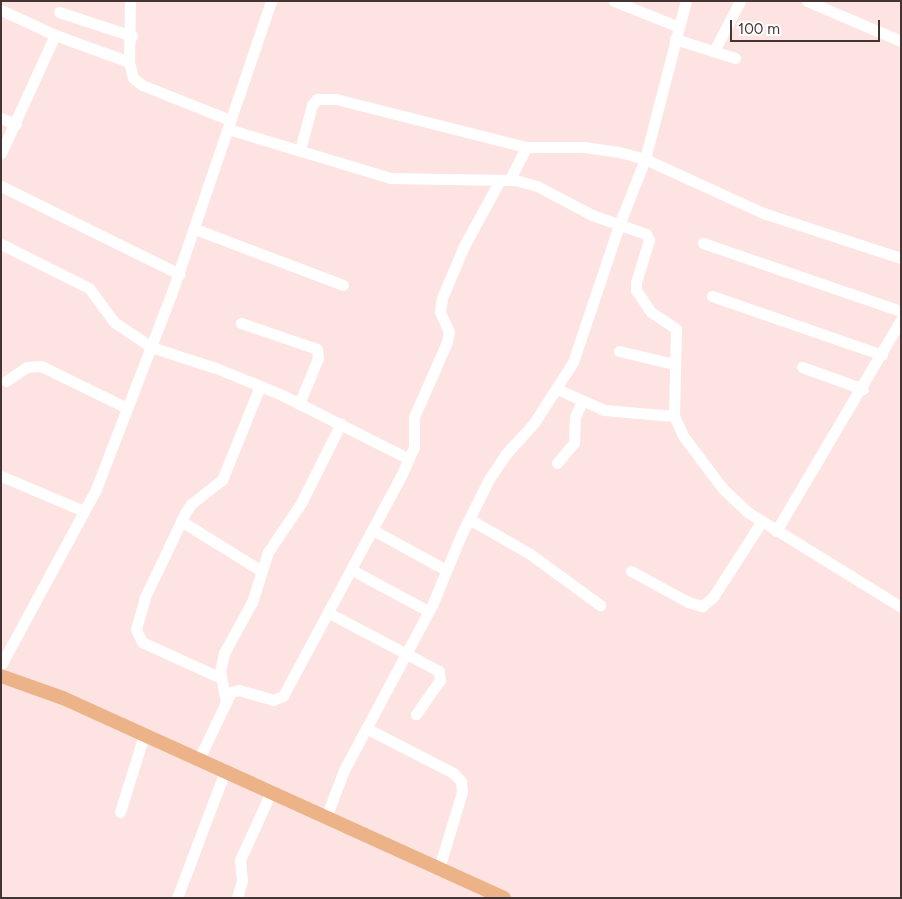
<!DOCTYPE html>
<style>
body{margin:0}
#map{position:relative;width:902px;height:899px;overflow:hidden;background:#fde4e3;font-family:Figtree,sans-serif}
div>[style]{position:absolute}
.minor>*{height:11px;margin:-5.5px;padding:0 5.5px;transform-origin:5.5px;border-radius:5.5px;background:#fff}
.major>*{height:14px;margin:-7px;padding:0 7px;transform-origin:7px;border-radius:7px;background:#edb388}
span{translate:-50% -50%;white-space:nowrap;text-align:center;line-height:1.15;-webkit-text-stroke:4.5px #fff;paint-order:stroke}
.frame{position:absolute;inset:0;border:2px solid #443434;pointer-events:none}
.scale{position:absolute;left:730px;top:20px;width:150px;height:22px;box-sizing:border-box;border:2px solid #443434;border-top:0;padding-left:6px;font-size:15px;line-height:18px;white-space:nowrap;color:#443434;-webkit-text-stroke:4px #fff;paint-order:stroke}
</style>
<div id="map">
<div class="minor">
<i style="left:130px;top:1px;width:61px;rotate:90.9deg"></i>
<i style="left:129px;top:62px;width:16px;rotate:76deg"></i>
<i style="left:133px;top:78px;width:11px;rotate:38deg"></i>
<i style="left:142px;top:85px;width:95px;rotate:21.7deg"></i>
<i style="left:614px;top:1px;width:70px;rotate:21.8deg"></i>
<i style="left:807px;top:1px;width:102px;rotate:23.1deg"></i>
<i style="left:1px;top:10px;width:60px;rotate:24.8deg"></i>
<i style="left:59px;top:12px;width:77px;rotate:18.2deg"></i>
<i style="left:675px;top:39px;width:63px;rotate:17.6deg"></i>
<i style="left:714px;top:51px;width:56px;rotate:-62.5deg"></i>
<i style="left:1px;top:118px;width:16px;rotate:22deg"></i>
<i style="left:228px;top:129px;width:169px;rotate:16.8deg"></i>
<i style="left:390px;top:178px;width:125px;rotate:0.9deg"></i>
<i style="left:515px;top:180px;width:23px;rotate:15deg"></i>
<i style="left:537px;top:186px;width:62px;rotate:27.8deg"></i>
<i style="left:592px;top:215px;width:57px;rotate:19.4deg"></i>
<i style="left:646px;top:234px;width:7px;rotate:63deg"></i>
<i style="left:649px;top:240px;width:44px;rotate:107.2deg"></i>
<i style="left:636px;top:282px;width:8px;rotate:90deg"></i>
<i style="left:636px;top:290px;width:27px;rotate:56deg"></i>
<i style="left:651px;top:312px;width:30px;rotate:34deg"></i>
<i style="left:676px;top:329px;width:87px;rotate:91.3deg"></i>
<i style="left:674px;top:416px;width:23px;rotate:65deg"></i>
<i style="left:684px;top:437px;width:65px;rotate:53.1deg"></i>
<i style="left:723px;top:489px;width:35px;rotate:43deg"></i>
<i style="left:749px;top:513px;width:179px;rotate:31.7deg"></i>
<i style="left:300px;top:150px;width:47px;rotate:-75.1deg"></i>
<i style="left:312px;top:105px;width:8px;rotate:-50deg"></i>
<i style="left:317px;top:99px;width:19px"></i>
<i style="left:336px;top:99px;width:196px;rotate:14.2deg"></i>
<i style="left:526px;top:147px;width:58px"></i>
<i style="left:584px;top:147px;width:35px;rotate:8deg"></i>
<i style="left:619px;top:152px;width:27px;rotate:15deg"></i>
<i style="left:645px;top:159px;width:130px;rotate:24.6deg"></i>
<i style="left:763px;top:213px;width:145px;rotate:18.1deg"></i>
<i style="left:1px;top:153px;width:130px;rotate:-65.4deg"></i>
<i style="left:55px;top:35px;width:79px;rotate:20deg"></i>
<i style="left:510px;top:179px;width:36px;rotate:-63deg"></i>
<i style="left:1px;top:186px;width:199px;rotate:26.3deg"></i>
<i style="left:195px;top:229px;width:158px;rotate:20.7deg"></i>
<i style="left:703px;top:243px;width:209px;rotate:19deg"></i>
<i style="left:1px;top:244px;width:98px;rotate:26.6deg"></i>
<i style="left:89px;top:288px;width:42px;rotate:53.7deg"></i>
<i style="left:114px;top:322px;width:45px;rotate:34deg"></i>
<i style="left:151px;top:347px;width:68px;rotate:17.9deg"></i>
<i style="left:216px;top:368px;width:71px;rotate:22.2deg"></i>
<i style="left:282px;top:395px;width:142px;rotate:26.7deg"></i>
<i style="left:712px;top:296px;width:180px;rotate:19.1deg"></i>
<i style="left:241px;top:323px;width:80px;rotate:18.9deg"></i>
<i style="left:317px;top:349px;width:9px;rotate:84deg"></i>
<i style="left:318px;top:358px;width:50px;rotate:112.4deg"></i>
<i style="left:619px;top:351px;width:57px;rotate:13.3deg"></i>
<i style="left:802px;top:367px;width:65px;rotate:19.8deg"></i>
<i style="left:6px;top:381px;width:25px;rotate:-34deg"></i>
<i style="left:27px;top:367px;width:14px;rotate:-4deg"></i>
<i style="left:41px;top:366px;width:96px;rotate:26deg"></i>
<i style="left:557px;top:389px;width:51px;rotate:24.1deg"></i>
<i style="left:604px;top:410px;width:70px;rotate:4.9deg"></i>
<i style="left:557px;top:463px;width:26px;rotate:-50deg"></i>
<i style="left:574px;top:443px;width:26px;rotate:-88deg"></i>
<i style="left:575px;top:417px;width:17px;rotate:-66deg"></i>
<i style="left:1px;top:476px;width:90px;rotate:22.9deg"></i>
<i style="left:469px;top:519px;width:70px;rotate:29.8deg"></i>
<i style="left:530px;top:554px;width:87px;rotate:36.1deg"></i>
<i style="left:181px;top:521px;width:93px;rotate:31.8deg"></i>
<i style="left:373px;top:530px;width:83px;rotate:28.7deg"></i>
<i style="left:776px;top:531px;width:245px;rotate:-59.4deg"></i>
<i style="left:352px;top:570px;width:86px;rotate:28.3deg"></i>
<i style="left:631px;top:571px;width:65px;rotate:28.5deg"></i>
<i style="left:688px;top:602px;width:15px;rotate:16deg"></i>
<i style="left:702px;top:606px;width:14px;rotate:-39deg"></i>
<i style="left:713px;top:597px;width:90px;rotate:-57.2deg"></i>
<i style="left:329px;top:613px;width:124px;rotate:27.8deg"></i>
<i style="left:439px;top:671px;width:9px;rotate:84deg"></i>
<i style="left:440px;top:680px;width:42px;rotate:125.2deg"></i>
<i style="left:1px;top:665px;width:200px;rotate:-61.6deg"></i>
<i style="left:96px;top:489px;width:208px;rotate:-68.9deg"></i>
<i style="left:171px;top:295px;width:311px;rotate:-71.2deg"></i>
<i style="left:221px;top:678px;width:87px;rotate:-155.5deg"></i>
<i style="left:142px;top:642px;width:14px;rotate:-115deg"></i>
<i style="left:136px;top:629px;width:33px;rotate:-74deg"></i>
<i style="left:145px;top:597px;width:93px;rotate:-64.5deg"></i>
<i style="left:185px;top:513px;width:11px;rotate:-56deg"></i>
<i style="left:191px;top:504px;width:39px;rotate:-38deg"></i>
<i style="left:222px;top:480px;width:101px;rotate:-68deg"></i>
<i style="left:226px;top:702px;width:32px;rotate:-101deg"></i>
<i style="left:220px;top:671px;width:18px;rotate:-77deg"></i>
<i style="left:224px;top:653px;width:58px;rotate:-61.2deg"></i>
<i style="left:252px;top:602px;width:52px;rotate:-72.3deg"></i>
<i style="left:268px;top:552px;width:59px;rotate:-56deg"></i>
<i style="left:301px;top:503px;width:89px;rotate:-63.4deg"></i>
<i style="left:366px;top:728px;width:98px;rotate:27.3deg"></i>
<i style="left:453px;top:773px;width:11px;rotate:45deg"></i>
<i style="left:461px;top:781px;width:11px;rotate:85deg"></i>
<i style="left:462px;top:792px;width:79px;rotate:106.8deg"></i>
<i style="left:199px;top:759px;width:74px;rotate:-64.5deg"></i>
<i style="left:231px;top:692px;width:8px;rotate:-14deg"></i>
<i style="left:239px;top:690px;width:35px;rotate:16deg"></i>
<i style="left:273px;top:700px;width:11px;rotate:-22deg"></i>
<i style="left:283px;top:696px;width:250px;rotate:-61.8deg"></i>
<i style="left:401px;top:476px;width:32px;rotate:-66deg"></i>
<i style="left:414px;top:447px;width:30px;rotate:-90deg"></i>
<i style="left:414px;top:417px;width:82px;rotate:-66.3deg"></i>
<i style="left:447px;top:342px;width:10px;rotate:-79deg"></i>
<i style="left:449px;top:332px;width:22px;rotate:-114deg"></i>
<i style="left:440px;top:312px;width:14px;rotate:-82deg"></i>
<i style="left:442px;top:298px;width:56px;rotate:-67.1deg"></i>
<i style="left:464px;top:246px;width:75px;rotate:-61.4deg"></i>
<i style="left:120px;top:812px;width:81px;rotate:-72.7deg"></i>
<i style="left:326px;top:817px;width:50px;rotate:-69deg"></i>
<i style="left:344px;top:770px;width:189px;rotate:-61.9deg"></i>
<i style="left:433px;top:603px;width:74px;rotate:-67.6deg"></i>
<i style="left:461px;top:535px;width:63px;rotate:-63.4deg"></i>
<i style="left:489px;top:479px;width:29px;rotate:-56deg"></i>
<i style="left:505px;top:455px;width:43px;rotate:-47.8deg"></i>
<i style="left:534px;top:423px;width:72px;rotate:-57.4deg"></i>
<i style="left:573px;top:362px;width:145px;rotate:-71.4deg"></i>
<i style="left:619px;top:225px;width:71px;rotate:-68.5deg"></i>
<i style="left:645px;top:159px;width:163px;rotate:-75.5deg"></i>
<i style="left:177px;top:898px;width:136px;rotate:-69.3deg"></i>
<i style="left:237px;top:898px;width:19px;rotate:-74deg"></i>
<i style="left:242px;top:880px;width:20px;rotate:-96deg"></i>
<i style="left:240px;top:860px;width:75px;rotate:-65.5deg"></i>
</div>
<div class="major">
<i style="left:1px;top:676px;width:66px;rotate:19.5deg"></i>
<i style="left:63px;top:698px;width:484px;rotate:24.4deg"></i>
</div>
<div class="frame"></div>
<div class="scale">100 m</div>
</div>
